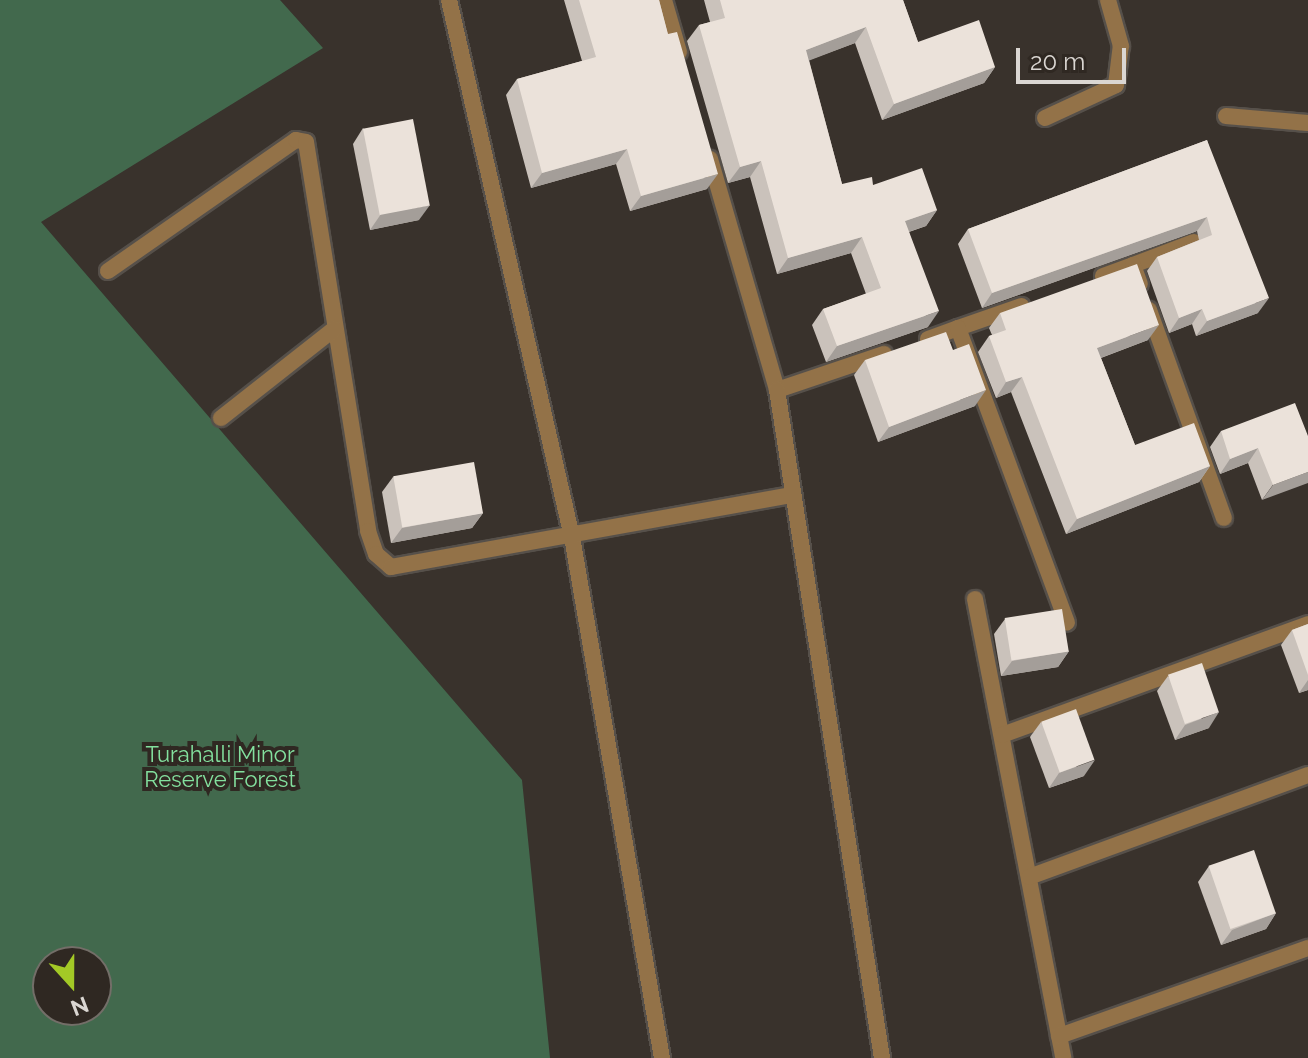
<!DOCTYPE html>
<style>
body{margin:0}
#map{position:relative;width:1308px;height:1058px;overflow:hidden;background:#39322c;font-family:Raleway,sans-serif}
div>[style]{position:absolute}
.green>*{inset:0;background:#42694d}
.roads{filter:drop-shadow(2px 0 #56504a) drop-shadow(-2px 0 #56504a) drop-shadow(0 2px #56504a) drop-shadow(0 -2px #56504a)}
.minor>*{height:16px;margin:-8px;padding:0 8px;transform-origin:8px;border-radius:8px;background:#937248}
.wall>*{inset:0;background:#cac2bb}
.shaded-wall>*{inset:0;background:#a49e99}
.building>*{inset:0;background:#ebe2da;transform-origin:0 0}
span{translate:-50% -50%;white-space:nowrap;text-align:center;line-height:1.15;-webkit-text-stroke:8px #2f2822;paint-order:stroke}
.park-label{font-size:22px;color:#83e09e}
.north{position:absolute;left:32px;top:946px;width:80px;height:80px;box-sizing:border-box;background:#2f2822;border:2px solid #736e68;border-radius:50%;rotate:159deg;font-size:22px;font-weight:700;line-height:32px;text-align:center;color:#dad6d2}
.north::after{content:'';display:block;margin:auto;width:28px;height:36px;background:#a3c926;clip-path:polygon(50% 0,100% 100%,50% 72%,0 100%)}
.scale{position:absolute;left:1016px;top:48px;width:110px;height:36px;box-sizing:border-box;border:4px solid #dad6d2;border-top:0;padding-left:10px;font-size:24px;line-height:28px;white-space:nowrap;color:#dad6d2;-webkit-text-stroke:6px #2f2822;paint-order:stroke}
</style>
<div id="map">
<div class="green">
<i style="clip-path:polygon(evenodd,0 0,280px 0,323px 48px,41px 222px,522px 780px,550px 1058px,0 1058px,0 0,96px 962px,96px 1010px,48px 1010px,48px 962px,96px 962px)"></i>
</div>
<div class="roads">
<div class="minor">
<i style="left:449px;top:0;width:551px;rotate:77.1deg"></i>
<i style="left:572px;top:537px;width:529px;rotate:80.2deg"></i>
<i style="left:664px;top:0;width:54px;rotate:73.9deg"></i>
<i style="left:1226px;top:116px;width:82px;rotate:4.9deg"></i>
<i style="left:1045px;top:118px;width:78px;rotate:-24.9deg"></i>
<i style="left:1116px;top:85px;width:39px;rotate:-83deg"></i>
<i style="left:1121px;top:46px;width:48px;rotate:-105.8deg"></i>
<i style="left:710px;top:159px;width:241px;rotate:73.8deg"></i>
<i style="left:777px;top:390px;width:113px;rotate:-18.6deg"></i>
<i style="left:1133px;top:265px;width:65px;rotate:-20.7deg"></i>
<i style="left:108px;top:271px;width:229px;rotate:-34.9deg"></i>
<i style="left:296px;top:140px;width:10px;rotate:11deg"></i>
<i style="left:306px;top:142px;width:394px;rotate:80.9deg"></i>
<i style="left:368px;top:531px;width:24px;rotate:71deg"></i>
<i style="left:376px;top:554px;width:20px;rotate:41deg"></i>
<i style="left:391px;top:567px;width:408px;rotate:-10.2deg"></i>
<i style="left:1103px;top:276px;width:32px;rotate:-20deg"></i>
<i style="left:1133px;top:265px;width:20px;rotate:70deg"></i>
<i style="left:1149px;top:310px;width:221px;rotate:70.2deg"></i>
<i style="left:958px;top:328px;width:67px;rotate:-19.2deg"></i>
<i style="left:928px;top:339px;width:32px;rotate:-20deg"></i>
<i style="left:958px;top:328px;width:314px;rotate:69.7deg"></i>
<i style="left:777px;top:390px;width:676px;rotate:81.07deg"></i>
<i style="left:221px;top:418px;width:144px;rotate:-38.2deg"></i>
<i style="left:975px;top:599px;width:467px;rotate:79.1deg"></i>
<i style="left:1002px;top:735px;width:326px;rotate:-19.9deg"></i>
<i style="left:1029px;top:877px;width:297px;rotate:-20.1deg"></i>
<i style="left:1059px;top:1036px;width:264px;rotate:-19.5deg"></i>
</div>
</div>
<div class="wall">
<i style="clip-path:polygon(564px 0,659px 0,707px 189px,630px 211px,616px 164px,531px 188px,506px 95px,517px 79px,582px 61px)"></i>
<i style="clip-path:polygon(704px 0,903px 0,918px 42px,995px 67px,984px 83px,882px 120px,855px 43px,809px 60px,842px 184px,873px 185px,937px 210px,926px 226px,909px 232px,928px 327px,826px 362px,812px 325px,823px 309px,866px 294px,851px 253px,777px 274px,750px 177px,728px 183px,687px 41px,699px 25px,710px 22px)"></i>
<i style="clip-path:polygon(363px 128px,419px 220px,370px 230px,353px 144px)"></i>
<i style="clip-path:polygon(1207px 140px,1258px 313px,1196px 336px,1192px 324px,1169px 333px,1147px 271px,1157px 257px,1199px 240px,1197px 231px,982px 308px,958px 244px,968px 229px)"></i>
<i style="clip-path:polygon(1000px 313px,1148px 340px,1101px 358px,1135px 445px,1210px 466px,1199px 482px,1066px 534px,1011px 392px,996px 398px,978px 352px,989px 336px,992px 335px,989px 328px)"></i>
<i style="clip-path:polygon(865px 360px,975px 406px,878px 442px,854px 375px)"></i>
<i style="clip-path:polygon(1221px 431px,1308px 436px,1262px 500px,1248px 463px,1220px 474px,1210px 447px)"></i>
<i style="clip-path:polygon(393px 477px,483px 513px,472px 528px,391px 543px,382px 492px)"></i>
<i style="clip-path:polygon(1005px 619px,1069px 651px,1058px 667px,1001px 676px,994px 634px)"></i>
<i style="clip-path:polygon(1308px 624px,1308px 690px,1299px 693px,1281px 645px,1292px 630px)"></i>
<i style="clip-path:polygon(1168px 676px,1209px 728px,1175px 740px,1157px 691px)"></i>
<i style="clip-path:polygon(1041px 722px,1084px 776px,1049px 788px,1030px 737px)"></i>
<i style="clip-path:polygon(1209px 866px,1276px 913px,1266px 929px,1221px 945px,1198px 882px)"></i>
</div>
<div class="shaded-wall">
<i style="clip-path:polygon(866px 27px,855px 43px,795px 66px,806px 50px)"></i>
<i style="clip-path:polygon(995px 67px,984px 83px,882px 120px,894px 104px)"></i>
<i style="clip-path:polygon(627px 149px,616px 164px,531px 188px,542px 173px)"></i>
<i style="clip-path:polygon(761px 161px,750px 177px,728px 183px,740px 167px)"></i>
<i style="clip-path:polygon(718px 174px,707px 189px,630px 211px,641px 196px)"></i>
<i style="clip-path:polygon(430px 205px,419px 220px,370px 230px,381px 214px)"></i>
<i style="clip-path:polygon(937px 210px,926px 226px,893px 237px,905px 221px)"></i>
<i style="clip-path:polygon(1207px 217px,1197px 231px,982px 308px,992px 293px)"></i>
<i style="clip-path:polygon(862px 237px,851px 253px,777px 274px,788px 258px)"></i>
<i style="clip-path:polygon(1269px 298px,1258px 313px,1196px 336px,1207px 321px)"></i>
<i style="clip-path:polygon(1202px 309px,1192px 324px,1169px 333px,1179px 318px)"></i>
<i style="clip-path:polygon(939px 311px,928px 327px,826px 362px,837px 346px)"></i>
<i style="clip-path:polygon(1159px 325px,1148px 340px,1087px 363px,1097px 348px)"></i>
<i style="clip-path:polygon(1022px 377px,1011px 392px,996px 398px,1006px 382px)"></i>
<i style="clip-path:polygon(986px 390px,975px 406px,878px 442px,889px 427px)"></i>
<i style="clip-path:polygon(1258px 448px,1248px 463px,1220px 474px,1230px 459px)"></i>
<i style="clip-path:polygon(1210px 466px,1199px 482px,1066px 534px,1077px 519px)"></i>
<i style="clip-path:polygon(1308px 472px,1308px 483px,1262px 500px,1273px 485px)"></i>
<i style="clip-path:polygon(483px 513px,472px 528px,391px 543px,402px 528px)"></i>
<i style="clip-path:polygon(1069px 651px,1058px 667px,1001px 676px,1012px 661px)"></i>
<i style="clip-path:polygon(1308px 680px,1308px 690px,1299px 693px)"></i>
<i style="clip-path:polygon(1219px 712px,1209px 728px,1175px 740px,1185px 725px)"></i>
<i style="clip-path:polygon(1095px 760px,1084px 776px,1049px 788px,1059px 773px)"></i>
<i style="clip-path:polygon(1276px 913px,1266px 929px,1221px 945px,1232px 930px)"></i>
</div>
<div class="building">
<i style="clip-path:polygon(579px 0,659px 0,668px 34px,677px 32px,718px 174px,641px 196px,627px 149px,542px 173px,517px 79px,596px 57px)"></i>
<i style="clip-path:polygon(720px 0,903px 0,918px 42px,979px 20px,995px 67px,894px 104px,866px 27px,806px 50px,842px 184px,872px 177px,873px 185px,922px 168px,937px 210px,905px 221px,939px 311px,837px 346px,823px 309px,881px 288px,862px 237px,788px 258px,761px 161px,740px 167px,699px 25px,725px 18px)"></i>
<i style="left:413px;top:119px;width:88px;height:51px;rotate:79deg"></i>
<i style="clip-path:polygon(1207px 140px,1269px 298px,1207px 321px,1202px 309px,1179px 318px,1157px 257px,1212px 235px,1207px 217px,992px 293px,968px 229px)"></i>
<i style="clip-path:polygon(1137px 264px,1159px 325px,1097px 348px,1135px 445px,1194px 423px,1210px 466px,1077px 519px,1022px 377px,1006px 382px,989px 336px,1006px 330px,1000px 313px)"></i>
<i style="clip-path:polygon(946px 332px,953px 350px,969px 344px,986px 390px,889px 427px,865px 360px)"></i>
<i style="clip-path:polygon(1295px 403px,1308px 436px,1308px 472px,1273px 485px,1258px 448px,1230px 459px,1221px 431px)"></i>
<i style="left:474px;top:462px;width:52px;height:82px;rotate:80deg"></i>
<i style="left:1062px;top:609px;width:43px;height:58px;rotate:81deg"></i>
<i style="clip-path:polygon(1308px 624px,1308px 675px,1292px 630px)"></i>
<i style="left:1202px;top:663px;width:52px;height:36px;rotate:71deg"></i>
<i style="left:1076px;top:709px;width:54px;height:37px;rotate:70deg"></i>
<i style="left:1254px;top:850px;width:67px;height:48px;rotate:71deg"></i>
</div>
<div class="park-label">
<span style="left:220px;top:767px">Turahalli Minor<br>Reserve Forest</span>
</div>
<div class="north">N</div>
<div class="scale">20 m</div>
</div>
